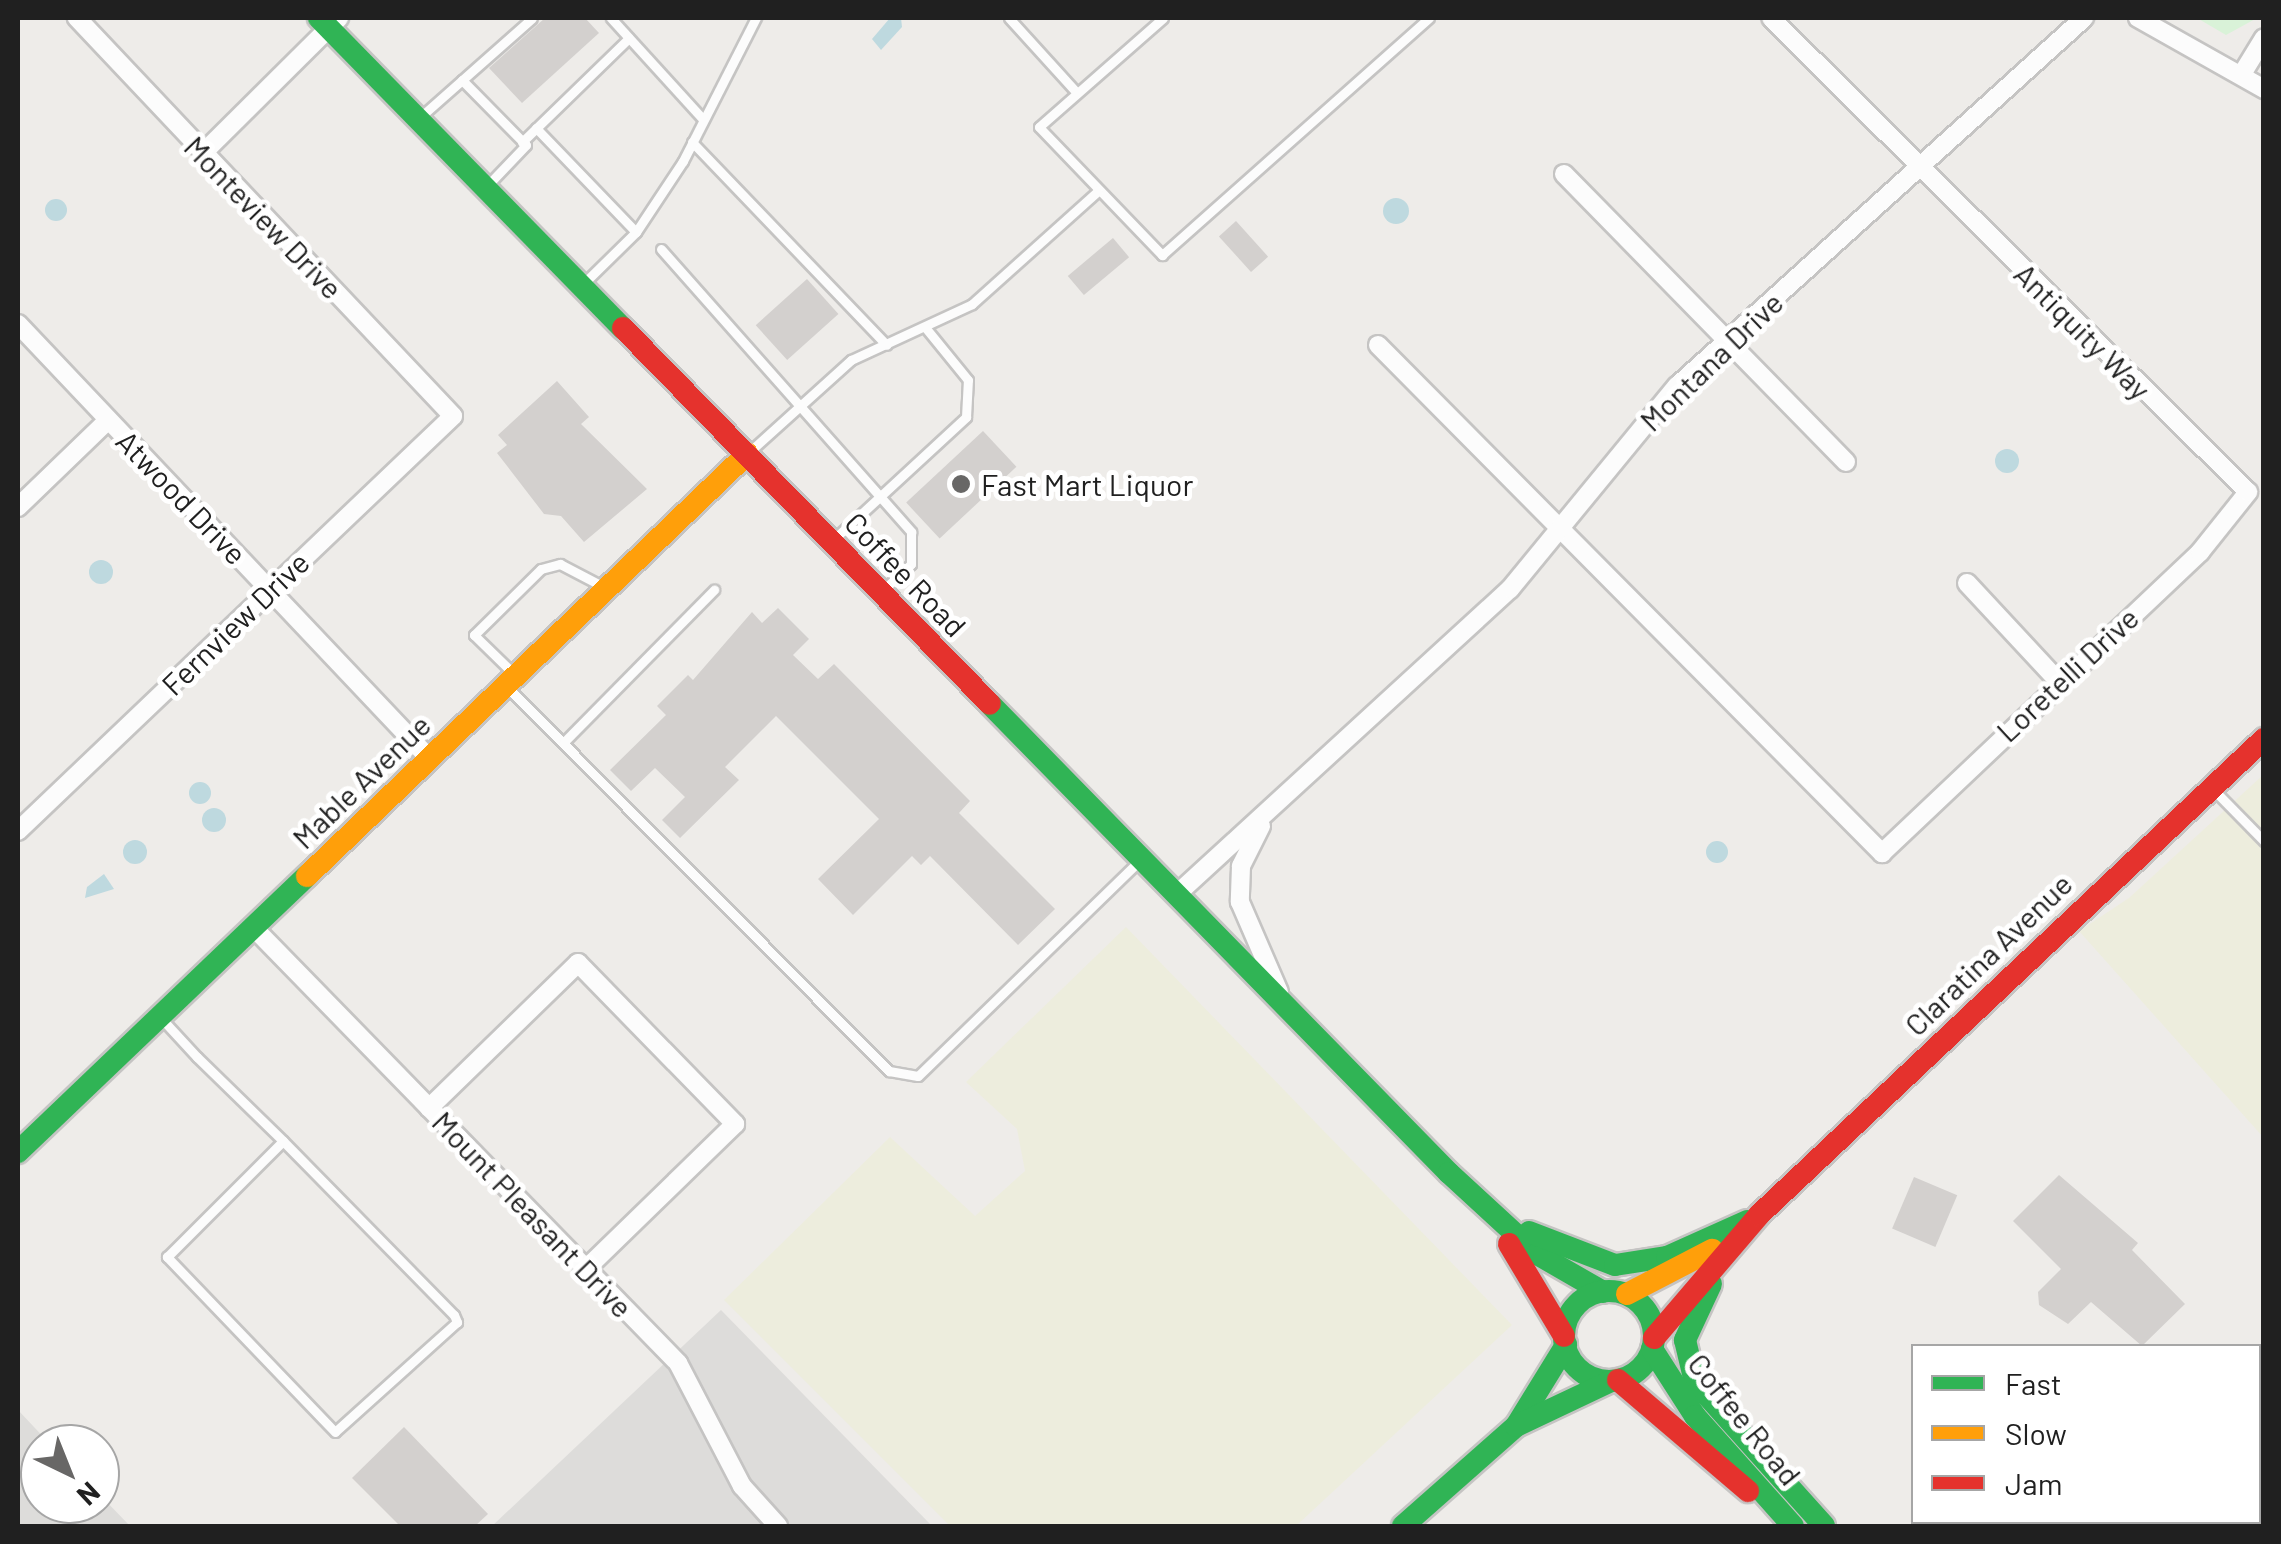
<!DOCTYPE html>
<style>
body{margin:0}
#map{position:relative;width:2281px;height:1544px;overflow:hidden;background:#eeece9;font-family:Barlow,sans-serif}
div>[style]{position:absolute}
.residential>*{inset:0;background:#dddcda}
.farmland>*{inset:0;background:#ededdd}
.park>*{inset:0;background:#d9f2d8}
.water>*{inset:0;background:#bed9df}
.round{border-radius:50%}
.building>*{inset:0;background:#d3d0ce;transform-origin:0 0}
.roads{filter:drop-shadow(2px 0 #c5c4c3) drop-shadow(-2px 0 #c5c4c3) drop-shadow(0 2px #c5c4c3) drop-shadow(0 -2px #c5c4c3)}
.lane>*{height:9px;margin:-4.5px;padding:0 4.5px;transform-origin:4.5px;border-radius:4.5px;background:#fcfcfc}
.street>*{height:18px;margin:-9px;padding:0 9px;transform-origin:9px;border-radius:9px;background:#fcfcfc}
.fast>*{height:22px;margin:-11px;padding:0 11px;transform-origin:11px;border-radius:11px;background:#30b455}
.fast>.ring{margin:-11px;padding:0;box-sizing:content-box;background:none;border:22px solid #30b455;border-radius:50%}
.slow>*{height:22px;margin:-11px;padding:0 11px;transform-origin:11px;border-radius:11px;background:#ff9f0a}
.jam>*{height:22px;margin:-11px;padding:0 11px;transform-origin:11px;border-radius:11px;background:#e5322d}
.dots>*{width:28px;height:28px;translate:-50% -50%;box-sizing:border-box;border:5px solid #fff;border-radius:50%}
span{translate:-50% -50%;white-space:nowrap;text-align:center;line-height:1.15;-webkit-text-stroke:10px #fff;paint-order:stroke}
.street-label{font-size:30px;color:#202020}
.poi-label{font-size:30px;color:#202020}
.left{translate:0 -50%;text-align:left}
.frame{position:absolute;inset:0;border:20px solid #202020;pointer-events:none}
.legend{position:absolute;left:1911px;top:1344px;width:350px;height:180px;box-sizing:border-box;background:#fff;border:2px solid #a6a6a6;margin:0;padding:12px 18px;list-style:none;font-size:30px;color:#202020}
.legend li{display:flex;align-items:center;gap:20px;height:50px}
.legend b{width:50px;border:2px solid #a6a6a6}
.north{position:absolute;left:20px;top:1424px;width:100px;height:100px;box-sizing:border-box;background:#fff;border:2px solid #a6a6a6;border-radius:50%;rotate:137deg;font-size:28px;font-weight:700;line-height:40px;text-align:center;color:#202020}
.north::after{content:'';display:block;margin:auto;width:35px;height:45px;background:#686766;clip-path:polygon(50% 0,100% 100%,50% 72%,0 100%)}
</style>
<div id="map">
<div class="residential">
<i style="clip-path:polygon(721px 1310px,932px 1526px,492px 1526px)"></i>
<i style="clip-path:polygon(18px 1410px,50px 1444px,40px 1444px,40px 1504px,100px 1504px,100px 1495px,130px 1526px,18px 1526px)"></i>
</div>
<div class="farmland">
<i style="clip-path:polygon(2263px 775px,2263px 1137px,2079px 931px,2129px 898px)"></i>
<i style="clip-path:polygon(1126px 927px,1512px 1325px,1296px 1526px,950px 1526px,724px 1300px,890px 1137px,975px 1216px,1025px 1171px,1017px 1129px,966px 1082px)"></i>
<i style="clip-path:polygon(2263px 1482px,2263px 1526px,2215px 1526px,2258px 1522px)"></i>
</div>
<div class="park">
<i style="clip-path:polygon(2197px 18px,2257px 18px,2226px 35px)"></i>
</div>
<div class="water">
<i style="clip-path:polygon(890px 18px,901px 18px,902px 27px,881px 50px,872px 39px)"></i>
<i class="round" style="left:1383px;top:198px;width:26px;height:26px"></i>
<i class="round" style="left:45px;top:199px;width:22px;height:22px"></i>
<i class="round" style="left:1995px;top:449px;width:24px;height:24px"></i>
<i class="round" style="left:89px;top:560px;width:24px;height:24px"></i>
<i class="round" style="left:189px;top:782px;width:22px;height:22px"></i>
<i class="round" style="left:202px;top:808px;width:24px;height:24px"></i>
<i class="round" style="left:123px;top:840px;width:24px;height:24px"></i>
<i class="round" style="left:1706px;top:841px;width:22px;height:22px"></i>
<i style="clip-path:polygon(104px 874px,114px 889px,85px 898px,87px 887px)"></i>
</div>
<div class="building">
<i style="clip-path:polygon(545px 18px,585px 18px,599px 33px,522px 103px,489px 68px)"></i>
<i style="left:1236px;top:221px;width:48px;height:23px;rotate:48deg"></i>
<i style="left:1113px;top:238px;width:25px;height:59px;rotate:50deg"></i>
<i style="left:807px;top:279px;width:47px;height:69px;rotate:48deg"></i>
<i style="clip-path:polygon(557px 381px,589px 417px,581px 424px,647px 489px,584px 542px,561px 516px,544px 514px,497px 453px,507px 445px,498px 435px)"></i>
<i style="left:983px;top:431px;width:49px;height:105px;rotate:47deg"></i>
<i style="clip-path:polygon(778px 608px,809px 639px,793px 655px,818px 679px,834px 664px,970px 801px,959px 813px,1055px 909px,1018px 945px,930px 856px,921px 865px,912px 856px,853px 915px,818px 879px,879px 819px,776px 716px,725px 767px,739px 780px,680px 838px,662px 820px,685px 797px,655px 768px,631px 791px,610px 770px,666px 715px,657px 706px,688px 675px,693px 680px,752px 612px,762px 623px)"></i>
<i style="clip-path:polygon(2059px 1175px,2138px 1243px,2132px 1250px,2185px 1304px,2142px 1346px,2091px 1302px,2068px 1324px,2039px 1305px,2038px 1292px,2061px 1269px,2013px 1221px)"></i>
<i style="left:1914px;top:1177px;width:47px;height:56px;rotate:23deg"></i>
<i style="clip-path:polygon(404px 1427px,488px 1514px,475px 1526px,400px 1526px,352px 1478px)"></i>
</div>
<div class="roads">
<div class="lane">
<i style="left:611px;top:18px;width:137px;rotate:47.7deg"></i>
<i style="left:1009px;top:18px;width:101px;rotate:47.8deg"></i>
<i style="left:1163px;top:18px;width:165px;rotate:138.7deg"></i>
<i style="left:1039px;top:127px;width:178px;rotate:46.1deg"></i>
<i style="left:1162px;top:255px;width:357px;rotate:-41.6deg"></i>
<i style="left:462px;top:80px;width:91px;rotate:45.4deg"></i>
<i style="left:526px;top:145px;width:59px;rotate:133.6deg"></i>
<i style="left:418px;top:119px;width:152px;rotate:-41.5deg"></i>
<i style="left:536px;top:128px;width:144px;rotate:46.1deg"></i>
<i style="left:522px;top:142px;width:149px;rotate:-44.2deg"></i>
<i style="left:692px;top:142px;width:281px;rotate:46.2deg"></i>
<i style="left:661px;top:249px;width:378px;rotate:48.5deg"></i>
<i style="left:911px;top:532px;width:32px;rotate:90deg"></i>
<i style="left:911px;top:564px;width:41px;rotate:137deg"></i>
<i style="left:582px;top:285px;width:76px;rotate:-44.5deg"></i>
<i style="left:636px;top:232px;width:85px;rotate:-56.5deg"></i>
<i style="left:683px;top:161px;width:161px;rotate:-63deg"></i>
<i style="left:748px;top:453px;width:139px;rotate:-42.1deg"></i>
<i style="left:851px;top:360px;width:133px;rotate:-24.8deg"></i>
<i style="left:972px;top:304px;width:169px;rotate:-41.9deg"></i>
<i style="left:834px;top:539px;width:180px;rotate:-42.7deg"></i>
<i style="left:966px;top:417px;width:37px;rotate:-87deg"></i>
<i style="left:968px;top:380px;width:68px;rotate:-129.1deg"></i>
<i style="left:514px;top:674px;width:56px;rotate:-135.7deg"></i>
<i style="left:474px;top:635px;width:94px;rotate:-44.6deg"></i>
<i style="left:541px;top:569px;width:20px;rotate:-15deg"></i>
<i style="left:560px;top:564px;width:47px;rotate:27.6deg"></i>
<i style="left:507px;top:687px;width:542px;rotate:45.15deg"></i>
<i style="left:889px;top:1071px;width:29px;rotate:10deg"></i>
<i style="left:918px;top:1076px;width:308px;rotate:-44.2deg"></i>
<i style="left:564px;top:742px;width:214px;rotate:-45.4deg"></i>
<i style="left:2213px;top:789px;width:73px;rotate:45.6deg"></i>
<i style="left:161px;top:1018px;width:53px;rotate:47.3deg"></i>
<i style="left:197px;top:1057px;width:120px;rotate:44.3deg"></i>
<i style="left:283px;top:1141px;width:244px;rotate:45.5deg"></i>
<i style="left:454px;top:1315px;width:8px;rotate:67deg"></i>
<i style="left:457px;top:1322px;width:164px;rotate:138deg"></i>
<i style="left:335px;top:1432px;width:243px;rotate:-133.8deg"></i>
<i style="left:167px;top:1257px;width:164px;rotate:-45deg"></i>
<i style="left:2187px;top:1526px;width:6px;rotate:-39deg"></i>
</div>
<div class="street">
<i style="left:2138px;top:18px;width:145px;rotate:29.4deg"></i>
<i style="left:2242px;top:74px;width:42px;rotate:-58.6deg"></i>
<i style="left:203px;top:153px;width:192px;rotate:-44.8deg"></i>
<i style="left:1564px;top:174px;width:403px;rotate:45.6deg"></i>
<i style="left:18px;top:324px;width:598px;rotate:46.56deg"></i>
<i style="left:1378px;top:345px;width:716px;rotate:45.23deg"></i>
<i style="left:1882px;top:853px;width:438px;rotate:-43.4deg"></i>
<i style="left:2200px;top:552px;width:77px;rotate:-51.3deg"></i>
<i style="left:2248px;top:492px;width:672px;rotate:-135.18deg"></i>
<i style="left:18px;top:507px;width:125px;rotate:-44deg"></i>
<i style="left:1967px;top:583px;width:132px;rotate:47.1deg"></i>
<i style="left:1261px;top:826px;width:45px;rotate:116.6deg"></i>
<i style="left:1241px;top:866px;width:36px;rotate:92deg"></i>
<i style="left:1240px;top:902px;width:98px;rotate:66.6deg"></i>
<i style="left:18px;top:831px;width:601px;rotate:-43.65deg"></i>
<i style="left:453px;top:416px;width:548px;rotate:-133.37deg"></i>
<i style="left:1176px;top:895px;width:453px;rotate:-42.5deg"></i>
<i style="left:1510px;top:589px;width:263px;rotate:-50.6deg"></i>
<i style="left:1677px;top:386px;width:549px;rotate:-42.12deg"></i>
<i style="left:253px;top:927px;width:609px;rotate:45.73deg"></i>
<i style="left:678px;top:1363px;width:139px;rotate:62.5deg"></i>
<i style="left:742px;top:1486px;width:54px;rotate:48deg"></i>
<i style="left:429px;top:1108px;width:208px;rotate:-44.2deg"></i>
<i style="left:578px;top:963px;width:225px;rotate:45.7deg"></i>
<i style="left:735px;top:1124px;width:208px;rotate:135.8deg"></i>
</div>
<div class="fast">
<i style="left:319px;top:18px;width:434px;rotate:45.6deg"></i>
<i style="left:990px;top:704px;width:656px;rotate:45.62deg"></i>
<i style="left:1449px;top:1173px;width:120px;rotate:42.6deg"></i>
<i style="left:1537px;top:1254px;width:76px;rotate:29.9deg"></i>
<i style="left:18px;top:1152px;width:400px;rotate:-43.7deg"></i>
<i style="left:1529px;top:1232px;width:92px;rotate:21deg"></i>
<i style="left:1615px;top:1265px;width:53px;rotate:-8.7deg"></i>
<i style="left:1667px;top:1257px;width:88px;rotate:-24.2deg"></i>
<i style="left:1711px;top:1284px;width:62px;rotate:114.9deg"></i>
<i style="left:1685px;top:1340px;width:43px;rotate:76.6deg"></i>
<i style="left:1695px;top:1382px;width:193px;rotate:48.1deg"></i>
<i class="ring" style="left:1564px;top:1291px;width:68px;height:68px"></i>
<i style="left:1652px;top:1349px;width:80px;rotate:57.3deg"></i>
<i style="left:1695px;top:1416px;width:147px;rotate:48.3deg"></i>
<i style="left:1518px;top:1423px;width:92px;rotate:-58.4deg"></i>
<i style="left:1403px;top:1526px;width:151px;rotate:-41.5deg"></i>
<i style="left:1516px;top:1426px;width:105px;rotate:-25.3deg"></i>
</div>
<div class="slow">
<i style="left:307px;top:876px;width:610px;rotate:-43.8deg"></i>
<i style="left:1627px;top:1294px;width:96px;rotate:-27.4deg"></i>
</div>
<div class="jam">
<i style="left:623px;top:328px;width:525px;rotate:45.69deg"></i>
<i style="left:1509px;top:1244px;width:107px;rotate:59.1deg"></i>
<i style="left:1654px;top:1338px;width:162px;rotate:-49.5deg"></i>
<i style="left:1759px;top:1215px;width:694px;rotate:-43.31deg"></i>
<i style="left:1618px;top:1380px;width:171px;rotate:40.5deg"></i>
</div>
</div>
<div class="dots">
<i style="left:961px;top:484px;background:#686766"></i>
</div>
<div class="street-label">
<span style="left:264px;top:217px;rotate:46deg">Monteview Drive</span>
<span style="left:2083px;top:331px;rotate:45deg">Antiquity Way</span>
<span style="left:1711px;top:361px;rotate:-44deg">Montana Drive</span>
<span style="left:182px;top:497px;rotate:46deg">Atwood Drive</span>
<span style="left:906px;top:574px;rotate:46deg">Coffee Road</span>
<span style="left:235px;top:623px;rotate:-44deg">Fernview Drive</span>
<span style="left:2067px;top:674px;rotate:-43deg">Loretelli Drive</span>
<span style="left:361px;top:781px;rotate:-44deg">Mable Avenue</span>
<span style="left:1988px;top:954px;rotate:-44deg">Claratina Avenue</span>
<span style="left:533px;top:1214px;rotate:46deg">Mount Pleasant Drive</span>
<span style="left:1745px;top:1419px;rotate:51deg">Coffee Road</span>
</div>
<div class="poi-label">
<span class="left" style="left:981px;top:484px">Fast Mart Liquor</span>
</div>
<div class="frame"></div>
<ul class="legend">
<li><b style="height:12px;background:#30b455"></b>Fast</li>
<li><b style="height:12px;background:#ff9f0a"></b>Slow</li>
<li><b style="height:12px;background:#e5322d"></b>Jam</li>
</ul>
<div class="north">N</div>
</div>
